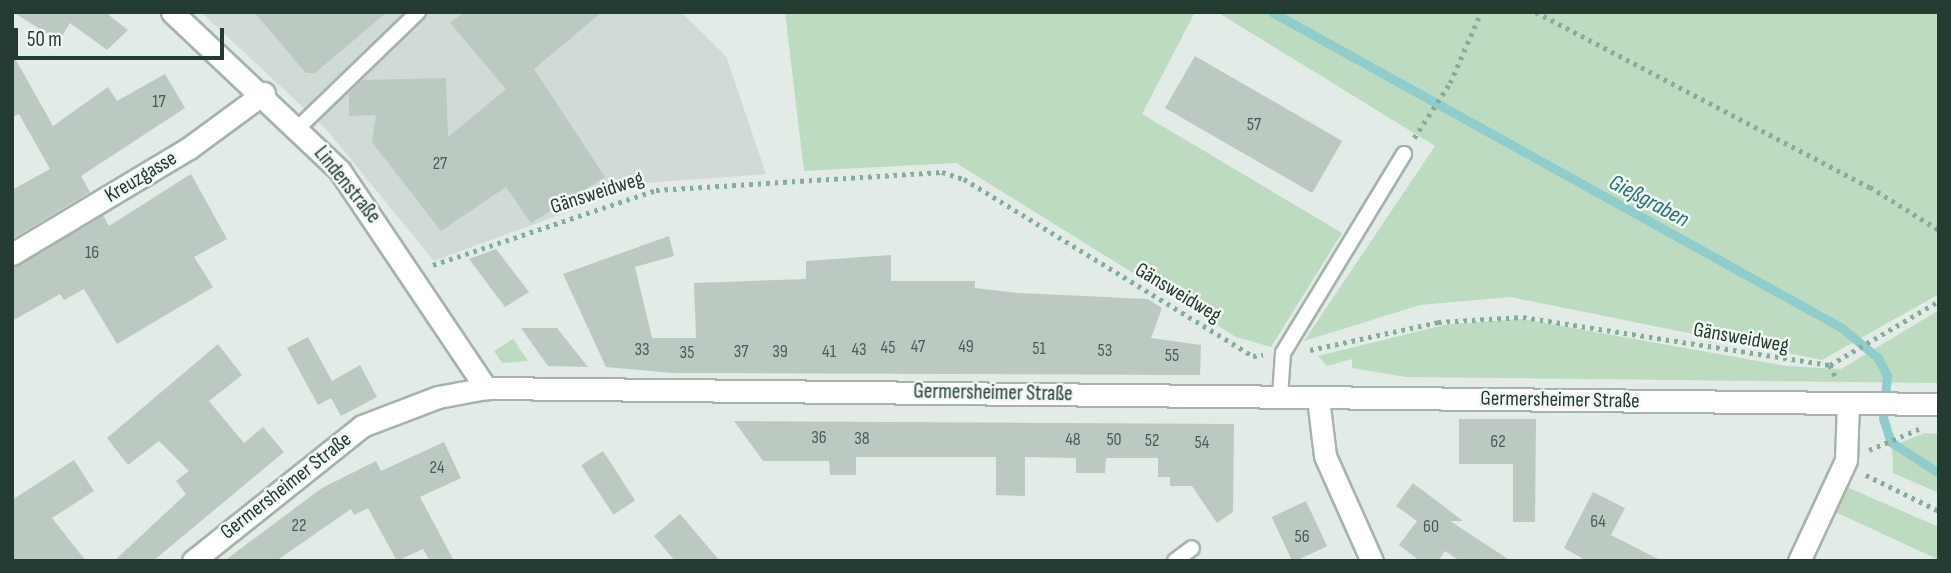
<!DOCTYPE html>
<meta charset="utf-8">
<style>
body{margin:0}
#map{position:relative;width:1951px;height:573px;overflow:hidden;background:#e2ebe6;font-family:"Sofia Sans Condensed",sans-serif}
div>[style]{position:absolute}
.built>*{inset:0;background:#d1dbd5}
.green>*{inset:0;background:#bddbc0}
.stream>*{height:9px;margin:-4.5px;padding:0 4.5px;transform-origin:4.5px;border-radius:4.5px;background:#8ecdcb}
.building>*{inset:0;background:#bbc9c1;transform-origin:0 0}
.path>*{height:4.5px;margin-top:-2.25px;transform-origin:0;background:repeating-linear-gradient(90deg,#85ad99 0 3.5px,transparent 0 8.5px)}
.roads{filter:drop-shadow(2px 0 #a5b3ac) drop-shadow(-2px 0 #a5b3ac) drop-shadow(0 2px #a5b3ac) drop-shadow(0 -2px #a5b3ac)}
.service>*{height:14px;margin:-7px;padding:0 7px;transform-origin:7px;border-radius:7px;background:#fff}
.minor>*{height:21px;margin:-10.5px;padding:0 10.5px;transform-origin:10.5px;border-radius:10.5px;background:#fff}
.tertiary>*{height:21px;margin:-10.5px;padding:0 10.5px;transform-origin:10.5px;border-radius:10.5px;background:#fff}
span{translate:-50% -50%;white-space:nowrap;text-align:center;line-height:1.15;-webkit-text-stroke:5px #f3f8f4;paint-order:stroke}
.number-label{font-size:18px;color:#495e55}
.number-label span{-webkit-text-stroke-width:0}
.street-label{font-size:21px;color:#233b31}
.water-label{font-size:23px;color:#227373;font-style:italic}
.frame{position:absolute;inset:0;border:14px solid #233b31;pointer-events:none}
.scale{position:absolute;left:14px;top:28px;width:210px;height:32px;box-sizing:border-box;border:4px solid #233b31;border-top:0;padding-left:9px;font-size:21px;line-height:24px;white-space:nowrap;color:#233b31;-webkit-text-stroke:5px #f3f8f4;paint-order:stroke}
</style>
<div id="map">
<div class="built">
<i style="clip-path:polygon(201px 12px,681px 12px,726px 56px,766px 174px,646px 183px,434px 261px,326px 129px)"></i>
</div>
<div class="green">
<i style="clip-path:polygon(785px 12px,1195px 12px,1142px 114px,1342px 233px,1271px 347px,1236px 337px,956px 163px,804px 171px)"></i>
<i style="clip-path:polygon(1217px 12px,1939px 12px,1939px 294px,1822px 360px,1510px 297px,1420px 305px,1304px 341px,1435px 146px)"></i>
<i style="clip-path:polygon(1939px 310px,1939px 383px,1406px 377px,1352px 368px,1352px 359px,1327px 366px,1318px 356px,1444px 325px,1522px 319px,1786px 366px,1841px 369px)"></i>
<i style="clip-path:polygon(513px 339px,528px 361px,502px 363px,494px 351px)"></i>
<i style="clip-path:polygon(1925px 433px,1939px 434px,1939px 493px,1893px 473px,1892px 446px)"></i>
<i style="clip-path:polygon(1842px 485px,1939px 527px,1939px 560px,1829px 509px)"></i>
</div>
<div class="stream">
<i style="left:1272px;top:12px;width:652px;rotate:29deg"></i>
<i style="left:1842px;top:328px;width:47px;rotate:39.8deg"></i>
<i style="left:1878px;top:358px;width:20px;rotate:63deg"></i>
<i style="left:1887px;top:376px;width:42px;rotate:95.4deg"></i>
<i style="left:1883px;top:418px;width:25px;rotate:72deg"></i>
<i style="left:1891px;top:442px;width:57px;rotate:32.9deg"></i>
</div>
<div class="building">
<i style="clip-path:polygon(13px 12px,105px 12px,128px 30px,107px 50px,70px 23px,59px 41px)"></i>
<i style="clip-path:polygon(254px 12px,387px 12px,315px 73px,306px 73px)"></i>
<i style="clip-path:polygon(465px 12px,602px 12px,534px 69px,605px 177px,531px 223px,506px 187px,441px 231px,372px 142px,376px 115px,349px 116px,349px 93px,362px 80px,446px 78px,448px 137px,506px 89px,450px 23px)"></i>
<i style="clip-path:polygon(12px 53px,53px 126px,108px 87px,117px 101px,165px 74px,185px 108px,81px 176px,90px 192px,12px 239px,12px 190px,50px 169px,19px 114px,12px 117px)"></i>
<i style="left:1195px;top:56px;width:170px;height:60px;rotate:30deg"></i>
<i style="clip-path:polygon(191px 174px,227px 239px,194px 257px,213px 287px,117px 344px,84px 289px,64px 300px,60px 294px,12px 321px,12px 267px,103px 215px,109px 226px)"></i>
<i style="clip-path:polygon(669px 236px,674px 256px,635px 267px,652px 338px,696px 338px,694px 283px,806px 279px,806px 261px,891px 255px,891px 281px,975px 281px,975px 288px,1019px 293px,1148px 299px,1162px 308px,1151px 338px,1201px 345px,1200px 375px,673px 373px,606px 367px,563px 274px)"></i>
<i style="clip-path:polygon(496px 249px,529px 292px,505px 307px,469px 259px)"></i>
<i style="clip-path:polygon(521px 328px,557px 328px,588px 367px,548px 366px)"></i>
<i style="clip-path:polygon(308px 337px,332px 381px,360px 365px,377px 397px,341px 416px,331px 398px,318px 405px,287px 348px)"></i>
<i style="clip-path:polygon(218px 344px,242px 375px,209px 401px,244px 443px,263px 427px,284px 452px,153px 561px,114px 561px,186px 494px,176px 481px,189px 471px,159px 441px,128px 465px,107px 438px)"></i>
<i style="clip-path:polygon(1459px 419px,1536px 419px,1535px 522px,1513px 522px,1513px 464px,1459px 464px)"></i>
<i style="clip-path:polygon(734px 421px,1234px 424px,1233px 512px,1217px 523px,1192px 486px,1170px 486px,1170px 477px,1158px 477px,1158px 458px,1106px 458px,1105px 473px,1076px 473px,1076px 458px,1025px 457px,1025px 496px,996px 495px,996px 457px,856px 457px,856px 475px,830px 475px,829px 461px,763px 461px)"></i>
<i style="clip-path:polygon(444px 442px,461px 478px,420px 497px,454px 561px,430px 561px,423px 549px,397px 561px,368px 508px,354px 515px,351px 509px,276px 561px,224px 561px,322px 488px,376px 461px,381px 471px)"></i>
<i style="left:603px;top:451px;width:59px;height:26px;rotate:57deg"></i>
<i style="clip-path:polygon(74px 460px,94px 491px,52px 518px,86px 561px,12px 561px,12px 500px)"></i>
<i style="clip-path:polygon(1413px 483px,1463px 521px,1450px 521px,1511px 561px,1460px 561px,1445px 551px,1438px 561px,1420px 561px,1399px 545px,1417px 521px,1396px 506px)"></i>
<i style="clip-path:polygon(1593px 492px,1625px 508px,1611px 535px,1662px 561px,1587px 561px,1564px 548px)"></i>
<i style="left:1306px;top:501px;width:50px;height:38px;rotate:65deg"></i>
<i style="clip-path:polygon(680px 514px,720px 561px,675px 561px,654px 536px)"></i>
</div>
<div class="path">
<i style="left:1536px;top:12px;width:377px;rotate:27.7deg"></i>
<i style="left:1870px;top:187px;width:81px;rotate:31.9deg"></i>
<i style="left:1414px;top:138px;width:66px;rotate:-56.8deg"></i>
<i style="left:1450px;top:83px;width:77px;rotate:-66.4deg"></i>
<i style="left:433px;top:265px;width:235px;rotate:-18.6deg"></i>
<i style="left:656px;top:190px;width:287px;rotate:-3.6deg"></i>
<i style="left:942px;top:172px;width:23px;rotate:18deg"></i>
<i style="left:964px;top:179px;width:339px;rotate:31.5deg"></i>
<i style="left:1253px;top:356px;width:10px;rotate:-6deg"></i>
<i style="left:1310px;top:350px;width:131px;rotate:-12.3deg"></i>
<i style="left:1438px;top:322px;width:85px;rotate:-3.4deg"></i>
<i style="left:1523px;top:317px;width:311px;rotate:8.9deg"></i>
<i style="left:1830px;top:365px;width:126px;rotate:-30.4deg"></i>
<i style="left:1830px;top:365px;width:17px;rotate:65deg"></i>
<i style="left:1869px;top:450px;width:54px;rotate:-22.8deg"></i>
<i style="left:1866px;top:475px;width:81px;rotate:26.3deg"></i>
</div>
<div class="roads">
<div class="service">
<i style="left:298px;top:128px;width:167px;rotate:-44deg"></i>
<i style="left:1280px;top:397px;width:44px;rotate:-86.1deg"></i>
<i style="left:1283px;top:353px;width:233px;rotate:-58.7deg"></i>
<i style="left:1175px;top:561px;width:21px;rotate:-37deg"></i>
</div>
<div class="minor">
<i style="left:172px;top:12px;width:231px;rotate:43.4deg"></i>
<i style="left:340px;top:171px;width:262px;rotate:56.1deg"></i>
<i style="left:12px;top:254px;width:206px;rotate:-30.9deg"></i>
<i style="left:189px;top:148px;width:93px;rotate:-36.3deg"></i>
<i style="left:1318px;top:398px;width:58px;rotate:83.1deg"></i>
<i style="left:1325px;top:456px;width:115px;rotate:65.9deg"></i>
<i style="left:1799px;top:561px;width:111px;rotate:-65deg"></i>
<i style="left:1846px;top:460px;width:57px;rotate:-88deg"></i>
</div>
<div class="tertiary">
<i style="left:193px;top:561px;width:216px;rotate:-38.6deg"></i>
<i style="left:362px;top:426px;width:81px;rotate:-20.9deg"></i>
<i style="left:438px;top:397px;width:49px;rotate:-10.6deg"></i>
<i style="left:486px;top:388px;width:1453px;rotate:0.63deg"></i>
</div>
</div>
<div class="number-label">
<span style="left:159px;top:102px">17</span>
<span style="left:1254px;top:125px">57</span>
<span style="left:440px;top:164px">27</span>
<span style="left:92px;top:253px">16</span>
<span style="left:918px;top:347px">47</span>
<span style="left:966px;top:347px">49</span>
<span style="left:888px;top:348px">45</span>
<span style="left:1039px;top:349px">51</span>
<span style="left:642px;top:350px">33</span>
<span style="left:859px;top:350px">43</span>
<span style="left:1105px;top:351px">53</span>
<span style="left:741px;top:352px">37</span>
<span style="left:780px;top:352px">39</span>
<span style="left:829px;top:352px">41</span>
<span style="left:687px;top:353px">35</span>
<span style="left:1172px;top:356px">55</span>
<span style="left:819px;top:438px">36</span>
<span style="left:862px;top:439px">38</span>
<span style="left:1073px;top:440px">48</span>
<span style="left:1114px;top:440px">50</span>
<span style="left:1152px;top:441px">52</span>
<span style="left:1498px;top:442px">62</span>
<span style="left:1202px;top:443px">54</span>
<span style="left:437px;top:468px">24</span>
<span style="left:1598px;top:522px">64</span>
<span style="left:299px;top:526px">22</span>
<span style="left:1431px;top:527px">60</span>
<span style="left:1302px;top:537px">56</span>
</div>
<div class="street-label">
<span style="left:141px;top:177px;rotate:-31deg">Kreuzgasse</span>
<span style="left:347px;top:185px;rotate:51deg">Lindenstraße</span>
<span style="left:597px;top:193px;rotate:-18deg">Gänsweidweg</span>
<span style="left:1178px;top:293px;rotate:31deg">Gänsweidweg</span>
<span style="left:1741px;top:338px;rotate:10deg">Gänsweidweg</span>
<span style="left:993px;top:393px;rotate:1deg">Germersheimer Straße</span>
<span style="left:1560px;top:400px;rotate:1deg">Germersheimer Straße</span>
<span style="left:286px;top:486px;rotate:-38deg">Germersheimer Straße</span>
</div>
<div class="water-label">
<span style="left:1649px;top:201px;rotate:28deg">Gießgraben</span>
</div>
<div class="frame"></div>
<div class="scale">50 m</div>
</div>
